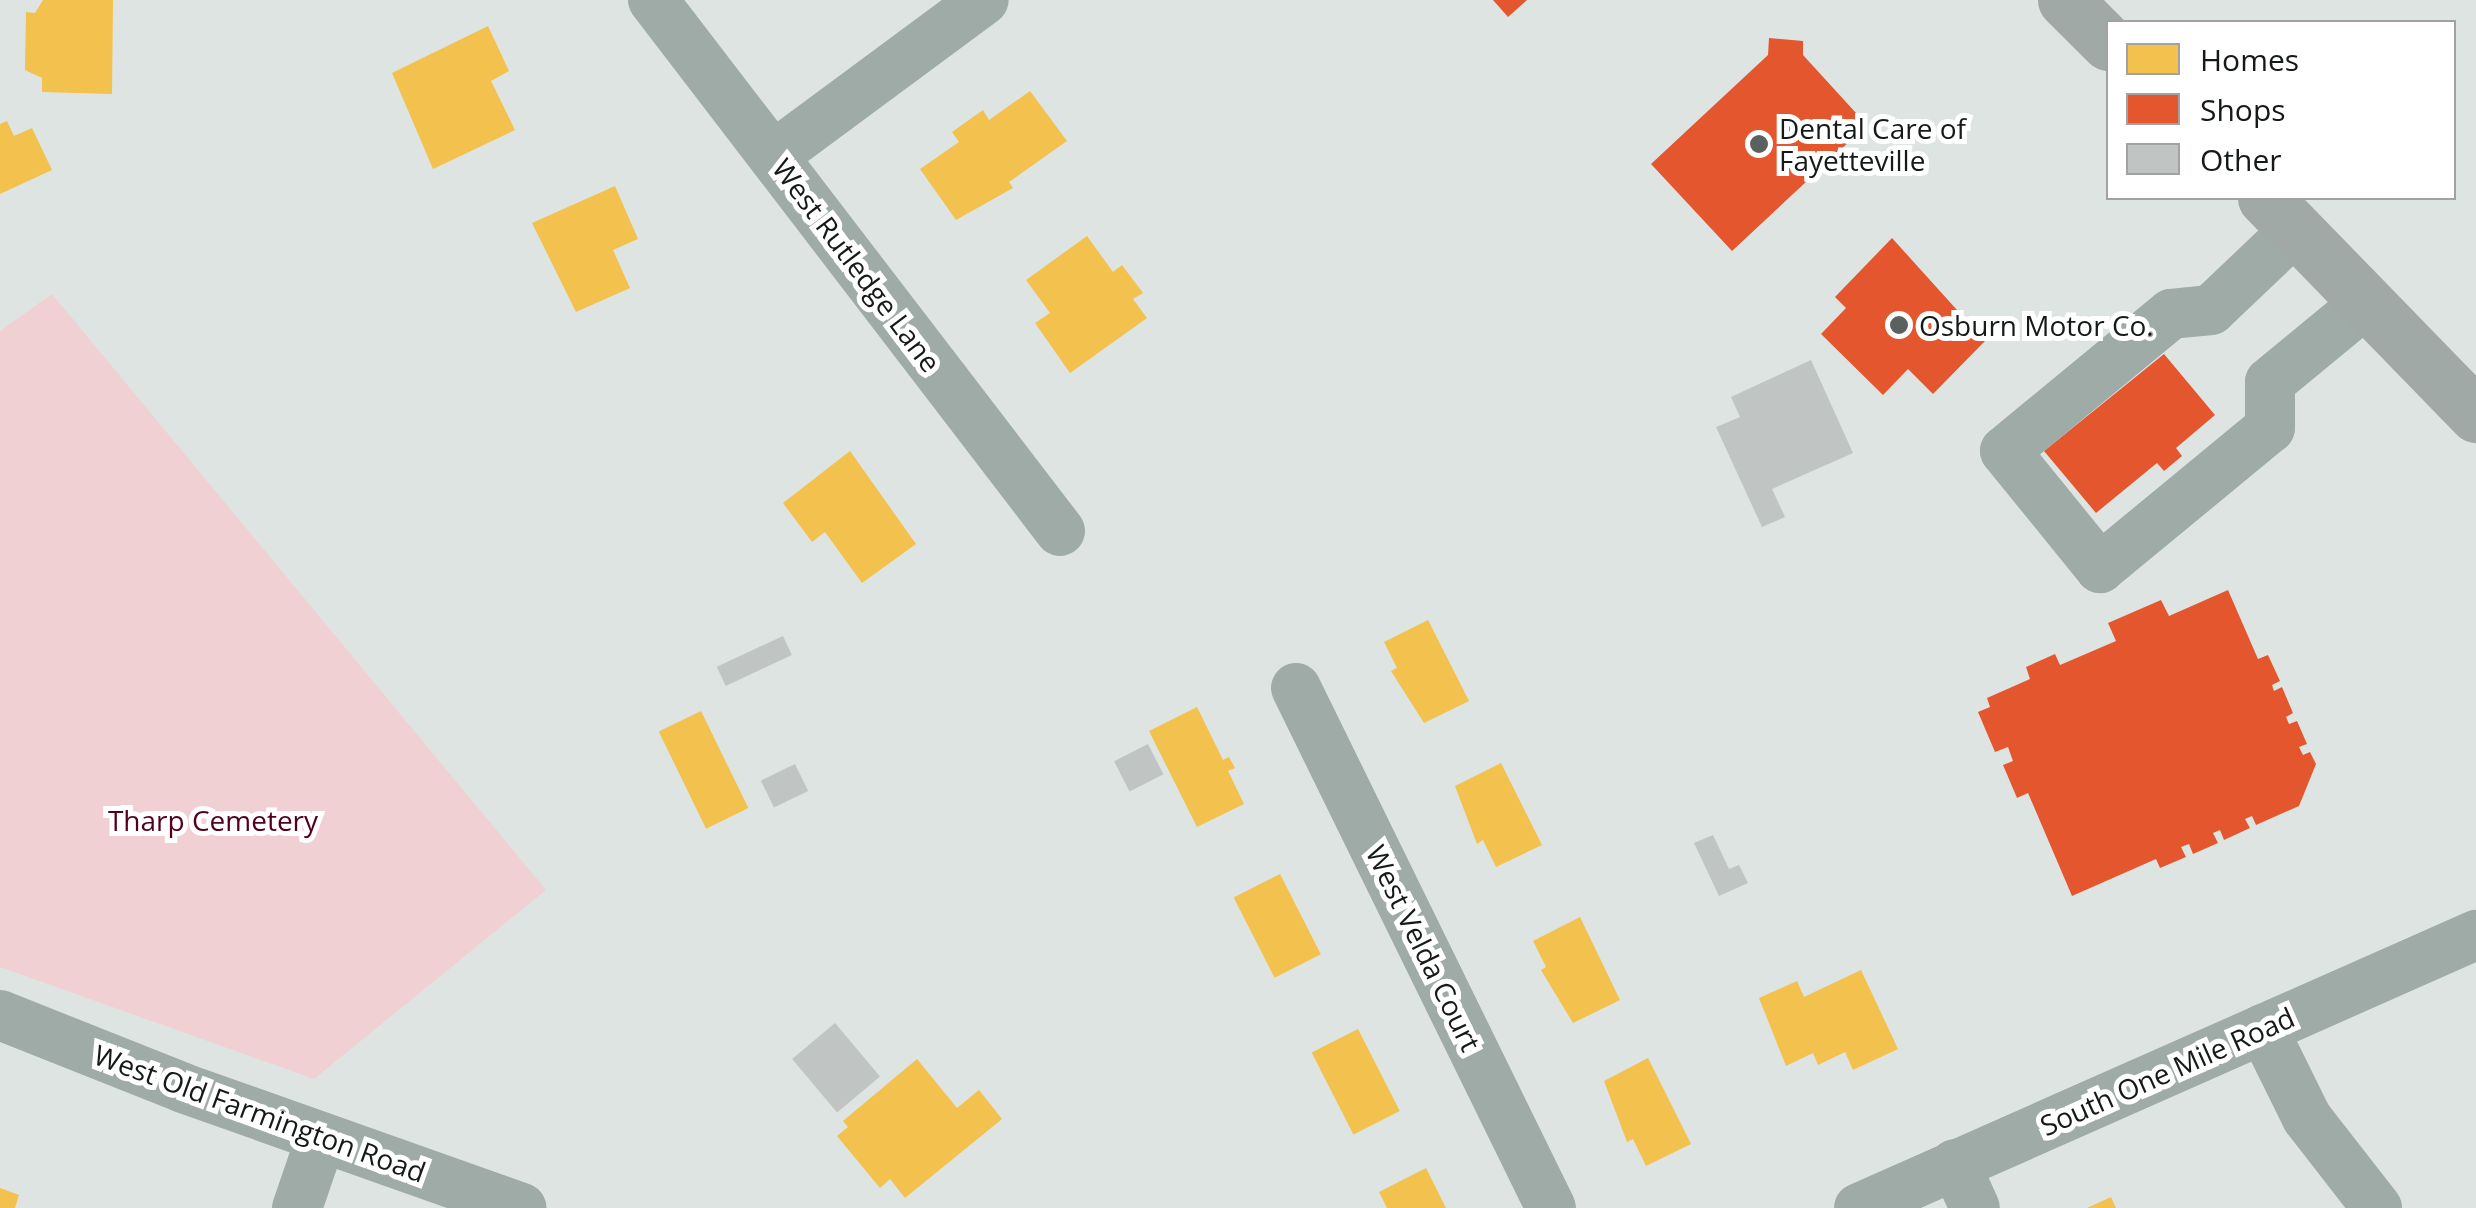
<!DOCTYPE html>
<style>
body{margin:0}
#map{position:relative;width:2476px;height:1208px;overflow:hidden;background:#dee4e2;font-family:"Open Sans",sans-serif}
div>[style]{position:absolute}
.green>*{inset:0;background:#f0d0d3}
.homes>*{inset:0;background:#f2c14e;transform-origin:0 0}
.shops>*{inset:0;background:#e4572e}
.building>*{inset:0;background:#c0c5c3;transform-origin:0 0}
.minor>*{height:50px;margin:-25px;padding:0 25px;transform-origin:25px;border-radius:25px;background:#9faba6}
.highway>*{height:55px;margin:-27.5px;padding:0 27.5px;transform-origin:27.5px;border-radius:27.5px;background:#a0a9a6}
.dots>*{width:28px;height:28px;translate:-50% -50%;box-sizing:border-box;border:5px solid #fff;border-radius:50%}
span{translate:-50% -50%;white-space:nowrap;text-align:center;line-height:1.15;-webkit-text-stroke:10px #fff;paint-order:stroke}
.poi-label{font-size:28px;color:#151a18}
.left{translate:0 -50%;text-align:left}
.street-label{font-size:28px;color:#151a18}
.park-label{font-size:28px;color:#53001b}
.legend{position:absolute;left:2106px;top:20px;width:350px;height:180px;box-sizing:border-box;background:#fff;border:2px solid #a1a3a3;margin:0;padding:12px 18px;list-style:none;font-size:30px;color:#151a18}
.legend li{display:flex;align-items:center;gap:20px;height:50px}
.legend b{width:50px;border:2px solid #a1a3a3}
</style>
<div id="map">
<div class="green">
<i style="clip-path:polygon(52px 294px,546px 890px,314px 1079px,0 967px,0 331px)"></i>
</div>
<div class="homes">
<i style="clip-path:polygon(43px 0,113px 0,112px 94px,42px 92px,42px 78px,25px 70px,26px 12px,35px 13px)"></i>
<i style="clip-path:polygon(488px 26px,509px 71px,491px 81px,515px 130px,433px 169px,392px 73px)"></i>
<i style="clip-path:polygon(1030px 91px,1067px 141px,1009px 182px,1013px 188px,956px 220px,920px 169px,959px 142px,952px 132px,983px 110px,989px 120px)"></i>
<i style="clip-path:polygon(7px 121px,14px 136px,32px 128px,52px 170px,0 194px,0 124px)"></i>
<i style="clip-path:polygon(615px 186px,638px 239px,613px 250px,630px 288px,576px 312px,532px 223px)"></i>
<i style="clip-path:polygon(1087px 236px,1113px 272px,1122px 265px,1143px 293px,1133px 299px,1147px 318px,1070px 373px,1035px 323px,1050px 313px,1026px 280px)"></i>
<i style="clip-path:polygon(850px 451px,916px 544px,862px 583px,825px 532px,812px 542px,783px 503px)"></i>
<i style="clip-path:polygon(1428px 620px,1469px 701px,1424px 723px,1391px 671px,1397px 668px,1384px 642px)"></i>
<i style="clip-path:polygon(1197px 707px,1223px 760px,1229px 757px,1235px 768px,1228px 771px,1244px 804px,1197px 827px,1149px 731px)"></i>
<i style="left:701px;top:711px;width:108px;height:47px;rotate:64deg"></i>
<i style="clip-path:polygon(1501px 763px,1542px 845px,1496px 867px,1483px 840px,1477px 844px,1455px 786px)"></i>
<i style="left:1280px;top:874px;width:90px;height:52px;rotate:63deg"></i>
<i style="clip-path:polygon(1580px 917px,1620px 1000px,1573px 1023px,1541px 970px,1546px 967px,1533px 941px)"></i>
<i style="clip-path:polygon(1861px 970px,1898px 1049px,1853px 1070px,1845px 1052px,1818px 1065px,1813px 1053px,1786px 1066px,1759px 998px,1797px 981px,1804px 997px)"></i>
<i style="left:1358px;top:1029px;width:92px;height:52px;rotate:63deg"></i>
<i style="clip-path:polygon(1648px 1058px,1691px 1144px,1646px 1166px,1633px 1139px,1627px 1142px,1604px 1081px)"></i>
<i style="clip-path:polygon(917px 1059px,957px 1108px,979px 1090px,1002px 1119px,905px 1198px,890px 1179px,880px 1188px,837px 1136px,848px 1127px,843px 1121px)"></i>
<i style="clip-path:polygon(1426px 1168px,1446px 1208px,1387px 1208px,1379px 1192px)"></i>
<i style="clip-path:polygon(0 1188px,19px 1195px,15px 1208px,0 1208px)"></i>
<i style="clip-path:polygon(2111px 1197px,2116px 1208px,2087px 1208px)"></i>
</div>
<div class="shops">
<i style="clip-path:polygon(1493px 0,1527px 0,1508px 17px)"></i>
<i style="clip-path:polygon(1769px 38px,1803px 41px,1803px 55px,1867px 125px,1732px 251px,1651px 164px,1768px 55px)"></i>
<i style="clip-path:polygon(1892px 238px,1985px 341px,1933px 394px,1908px 369px,1883px 395px,1821px 334px,1846px 308px,1835px 297px)"></i>
<i style="clip-path:polygon(2164px 354px,2215px 415px,2176px 448px,2182px 456px,2164px 471px,2157px 463px,2096px 513px,2044px 451px)"></i>
<i style="clip-path:polygon(2228px 590px,2258px 659px,2268px 655px,2280px 681px,2272px 685px,2274px 691px,2282px 687px,2293px 713px,2286px 717px,2289px 724px,2297px 721px,2307px 744px,2299px 747px,2303px 755px,2310px 752px,2316px 764px,2299px 806px,2256px 825px,2252px 816px,2245px 819px,2250px 828px,2224px 840px,2220px 830px,2213px 833px,2218px 843px,2193px 854px,2189px 844px,2181px 847px,2186px 857px,2160px 868px,2156px 859px,2072px 896px,2028px 793px,2017px 798px,2003px 765px,2013px 761px,2008px 747px,1995px 752px,1978px 712px,1990px 707px,1987px 698px,2030px 679px,2026px 667px,2055px 654px,2060px 665px,2116px 641px,2108px 623px,2161px 600px,2169px 616px)"></i>
</div>
<div class="building">
<i style="clip-path:polygon(1811px 360px,1853px 453px,1772px 489px,1785px 517px,1762px 527px,1716px 427px,1740px 417px,1731px 397px)"></i>
<i style="left:783px;top:636px;width:21px;height:73px;rotate:65deg"></i>
<i style="left:1148px;top:744px;width:34px;height:38px;rotate:63deg"></i>
<i style="left:795px;top:764px;width:30px;height:38px;rotate:64deg"></i>
<i style="clip-path:polygon(1713px 835px,1729px 869px,1739px 865px,1748px 883px,1719px 896px,1694px 843px)"></i>
<i style="left:835px;top:1023px;width:70px;height:56px;rotate:50deg"></i>
</div>
<div class="minor">
<i style="left:653px;top:0;width:669px;rotate:52.53deg"></i>
<i style="left:773px;top:156px;width:262px;rotate:-36.5deg"></i>
<i style="left:2296px;top:229px;width:117px;rotate:136.4deg"></i>
<i style="left:2211px;top:310px;width:40px;rotate:174.3deg"></i>
<i style="left:2171px;top:314px;width:215px;rotate:140.5deg"></i>
<i style="left:2005px;top:451px;width:151px;rotate:50.9deg"></i>
<i style="left:2100px;top:568px;width:220px;rotate:-39.5deg"></i>
<i style="left:2270px;top:428px;width:46px;rotate:-90deg"></i>
<i style="left:2270px;top:382px;width:126px;rotate:-39.5deg"></i>
<i style="left:1296px;top:688px;width:579px;rotate:63.88deg"></i>
<i style="left:0;top:1015px;width:197px;rotate:21.7deg"></i>
<i style="left:183px;top:1088px;width:359px;rotate:19.5deg"></i>
<i style="left:2263px;top:1029px;width:99px;rotate:63.7deg"></i>
<i style="left:2307px;top:1118px;width:114px;rotate:52.1deg"></i>
<i style="left:1955px;top:1164px;width:48px;rotate:65.6deg"></i>
<i style="left:297px;top:1208px;width:74px;rotate:-71.1deg"></i>
<i style="left:1859px;top:1208px;width:675px;rotate:-23.87deg"></i>
</div>
<div class="highway">
<i style="left:2065px;top:0;width:61px;rotate:45deg"></i>
<i style="left:2265px;top:198px;width:303px;rotate:45.8deg"></i>
</div>
<div class="dots">
<i style="left:1759px;top:144px;background:#5b615f"></i>
<i style="left:1899px;top:325px;background:#5b615f"></i>
</div>
<div class="poi-label">
<span class="left" style="left:1779px;top:144px">Dental Care of<br>Fayetteville</span>
<span class="left" style="left:1919px;top:325px">Osburn Motor Co.</span>
</div>
<div class="street-label">
<span style="left:857px;top:265px;rotate:53deg">West Rutledge Lane</span>
<span style="left:1424px;top:948px;rotate:64deg">West Velda Court</span>
<span style="left:2167px;top:1071px;rotate:-24deg">South One Mile Road</span>
<span style="left:260px;top:1113px;rotate:20deg">West Old Farmington Road</span>
</div>
<div class="park-label">
<span style="left:213px;top:820px">Tharp Cemetery</span>
</div>
<ul class="legend">
<li><b style="height:28px;background:#f2c14e"></b>Homes</li>
<li><b style="height:28px;background:#e4572e"></b>Shops</li>
<li><b style="height:28px;background:#c0c5c3"></b>Other</li>
</ul>
</div>
